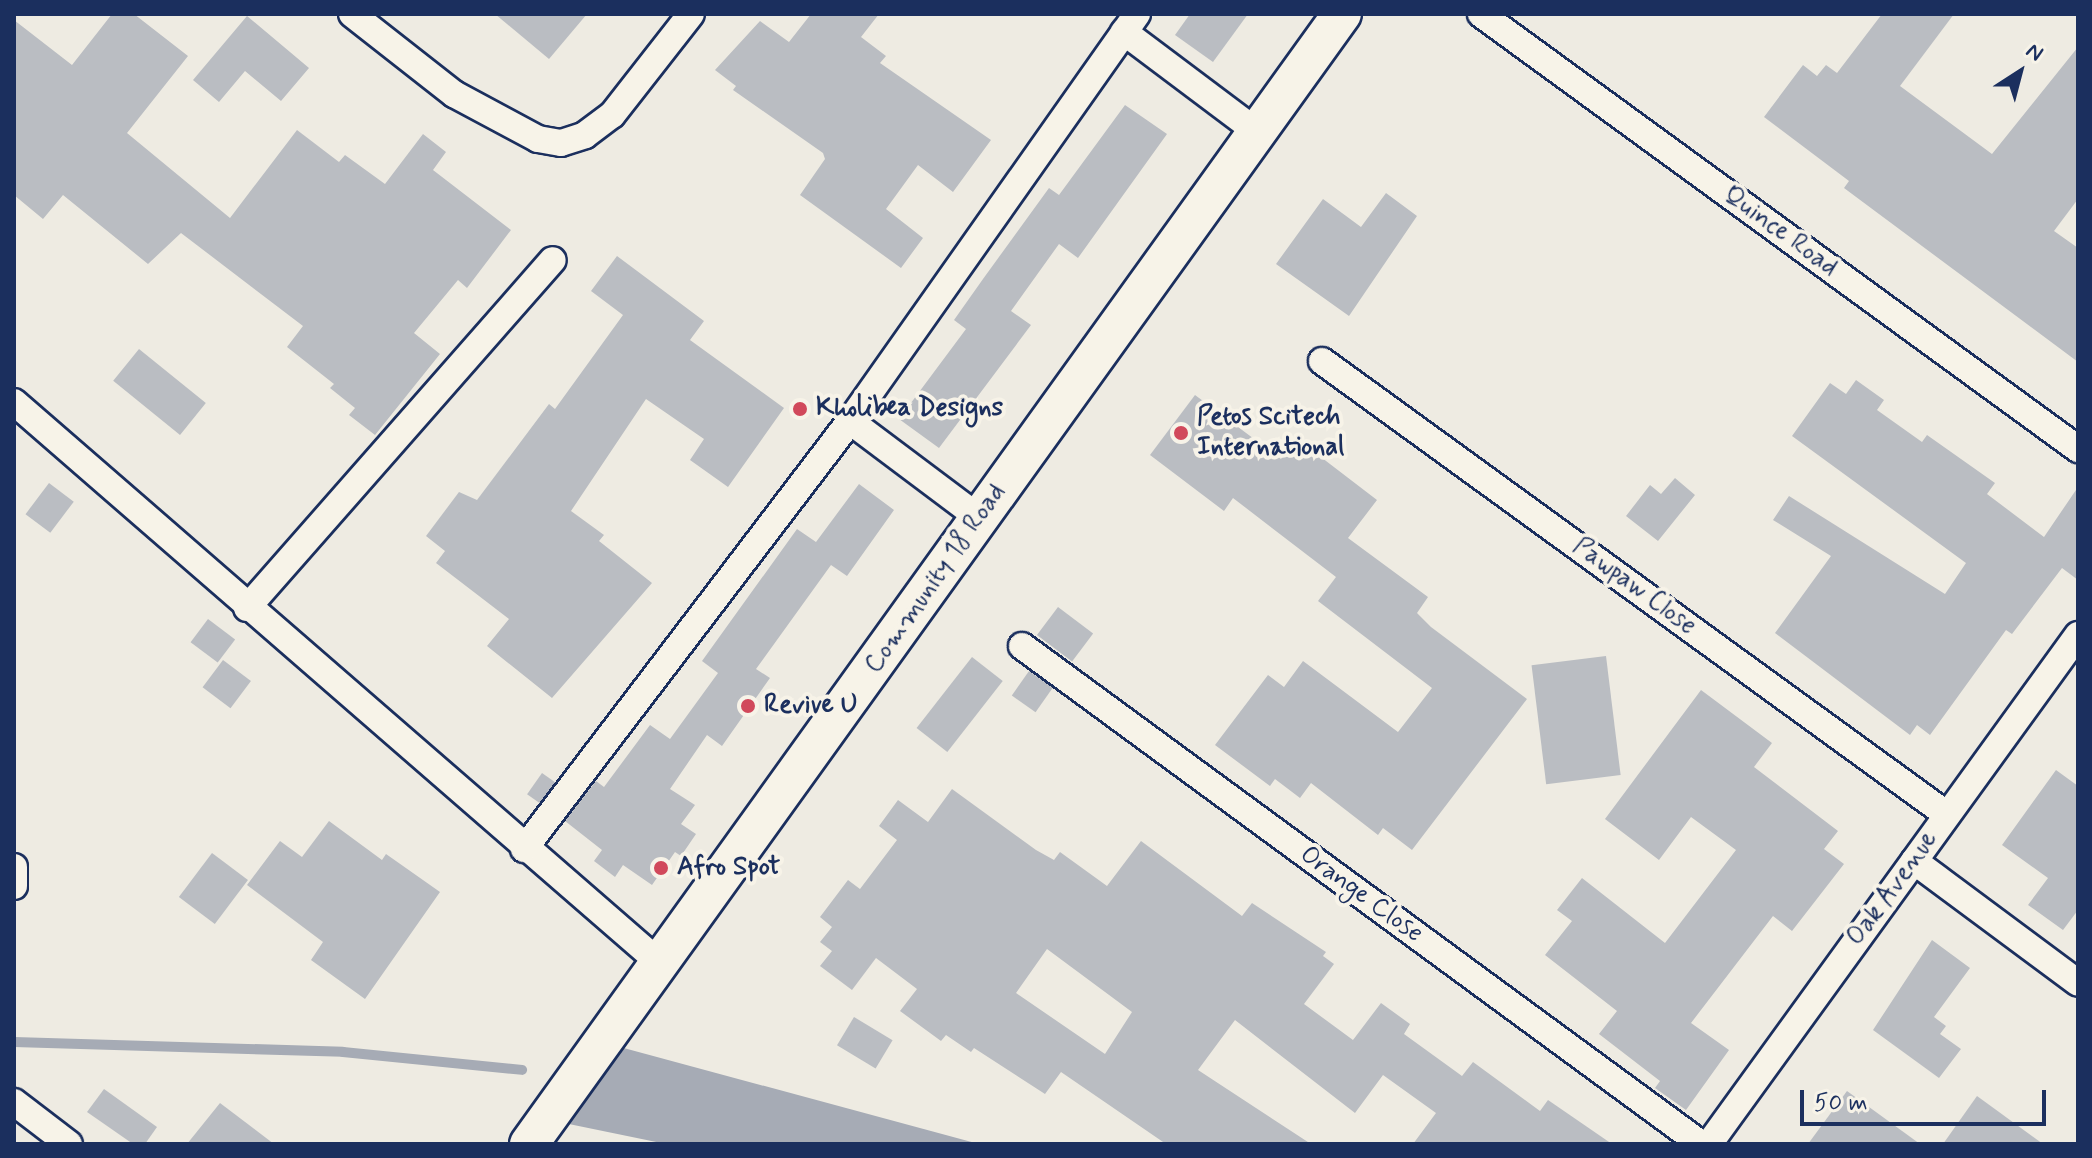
<!DOCTYPE html>
<style>
body{margin:0}
#map{position:relative;width:2092px;height:1158px;overflow:hidden;background:#eeebe2;font-family:Mynerve,sans-serif}
div>[style]{position:absolute}
.water>*{inset:0;background:#a6abb5}
.stream>*{height:10px;margin:-5px;padding:0 5px;transform-origin:5px;border-radius:5px;background:#a6abb5}
.building>*{inset:0;background:#babdc2;transform-origin:0 0}
.roads{filter:drop-shadow(2px 0 #1b2f5e) drop-shadow(-2px 0 #1b2f5e) drop-shadow(0 2px #1b2f5e) drop-shadow(0 -2px #1b2f5e)}
.minor>*{height:26px;margin:-13px;padding:0 13px;transform-origin:13px;border-radius:13px;background:#f7f3e8}
.secondary>*{height:38px;margin:-19px;padding:0 19px;transform-origin:19px;border-radius:19px;background:#f7f3e8}
.dots>*{width:22px;height:22px;translate:-50% -50%;box-sizing:border-box;border:4px solid #f7f3e8;border-radius:50%}
span{translate:-50% -50%;white-space:nowrap;text-align:center;line-height:1.15;-webkit-text-stroke:8px #f7f3e8;paint-order:stroke}
.street-label{font-size:26px;color:#1b2f5e}
.poi-label{font-size:26px;color:#1b2f5e;font-weight:700}
.left{translate:0 -50%;text-align:left}
.frame{position:absolute;inset:0;border:16px solid #1b2f5e;pointer-events:none}
.north{position:absolute;left:1980px;top:32px;width:80px;height:80px;-webkit-text-stroke:6px #f7f3e8;paint-order:stroke;rotate:36deg;font-size:22px;font-weight:700;line-height:32px;text-align:center;color:#1b2f5e}
.north::after{content:'';display:block;margin:auto;width:28px;height:36px;background:#1b2f5e;clip-path:polygon(50% 0,100% 100%,50% 72%,0 100%)}
.scale{position:absolute;left:1800px;top:1090px;width:246px;height:36px;box-sizing:border-box;border:4px solid #1b2f5e;border-top:0;padding-left:10px;font-size:24px;line-height:28px;white-space:nowrap;color:#1b2f5e;-webkit-text-stroke:6px #f7f3e8;paint-order:stroke}
</style>
<div id="map">
<div class="water">
<i style="clip-path:polygon(620px 1047px,979px 1144px,666px 1144px,564px 1123px)"></i>
</div>
<div class="stream">
<i style="left:14px;top:1042px;width:329px;rotate:1.7deg"></i>
<i style="left:343px;top:1052px;width:180px;rotate:5.7deg"></i>
</div>
<div class="building">
<i style="clip-path:polygon(112px 14px,134px 14px,188px 56px,127px 133px,230px 218px,297px 130px,339px 162px,345px 155px,385px 184px,423px 134px,446px 152px,433px 170px,511px 230px,467px 288px,458px 280px,414px 333px,440px 354px,375px 435px,349px 415px,355px 408px,330px 388px,334px 384px,287px 347px,303px 326px,181px 233px,148px 264px,63px 195px,43px 219px,14px 195px,14px 20px,72px 65px)"></i>
<i style="clip-path:polygon(495px 14px,587px 14px,549px 59px)"></i>
<i style="clip-path:polygon(811px 14px,879px 14px,861px 37px,886px 56px,880px 63px,991px 140px,953px 192px,918px 165px,886px 209px,923px 238px,901px 268px,800px 195px,825px 159px,823px 153px,733px 90px,736px 86px,715px 70px,760px 21px,789px 42px)"></i>
<i style="clip-path:polygon(1190px 14px,1248px 14px,1213px 62px,1175px 35px)"></i>
<i style="clip-path:polygon(1882px 14px,1954px 14px,1900px 86px,1992px 154px,2078px 47px,2078px 199px,2054px 231px,2078px 248px,2078px 362px,1844px 188px,1849px 181px,1764px 117px,1803px 65px,1817px 76px,1826px 65px,1837px 73px)"></i>
<i style="clip-path:polygon(247px 16px,309px 68px,281px 101px,245px 71px,219px 102px,193px 80px)"></i>
<i style="clip-path:polygon(1125px 105px,1167px 134px,1078px 258px,1059px 244px,1011px 311px,1031px 325px,939px 448px,899px 419px,966px 329px,954px 320px,983px 279px,1049px 188px,1059px 195px)"></i>
<i style="clip-path:polygon(1386px 193px,1417px 216px,1349px 316px,1276px 264px,1323px 199px,1361px 227px)"></i>
<i style="clip-path:polygon(617px 256px,704px 321px,690px 340px,784px 408px,728px 487px,690px 460px,704px 439px,646px 399px,571px 511px,604px 535px,599px 541px,652px 583px,552px 698px,487px 646px,509px 619px,436px 563px,445px 551px,426px 536px,459px 492px,477px 500px,549px 404px,555px 409px,623px 315px,591px 291px)"></i>
<i style="left:139px;top:349px;width:86px;height:41px;rotate:39deg"></i>
<i style="clip-path:polygon(1856px 380px,1884px 400px,1877px 410px,1922px 442px,1927px 435px,1995px 483px,1987px 494px,2044px 537px,2078px 487px,2078px 580px,2062px 568px,2012px 634px,2006px 630px,1930px 735px,1917px 725px,1910px 735px,1775px 633px,1831px 556px,1773px 520px,1789px 496px,1945px 594px,1966px 563px,1792px 436px,1830px 383px,1846px 394px)"></i>
<i style="clip-path:polygon(1195px 395px,1281px 459px,1296px 438px,1377px 500px,1348px 538px,1428px 597px,1417px 613px,1431px 627px,1527px 699px,1412px 850px,1383px 828px,1378px 835px,1311px 783px,1300px 798px,1275px 779px,1270px 786px,1215px 745px,1268px 675px,1284px 687px,1303px 661px,1398px 732px,1432px 688px,1318px 601px,1336px 577px,1233px 498px,1224px 511px,1150px 455px)"></i>
<i style="clip-path:polygon(1675px 478px,1695px 495px,1658px 541px,1626px 516px,1650px 485px,1661px 494px)"></i>
<i style="left:49px;top:483px;width:31px;height:39px;rotate:37deg"></i>
<i style="clip-path:polygon(859px 484px,894px 510px,847px 576px,831px 565px,756px 669px,770px 678px,722px 746px,707px 735px,670px 789px,695px 805px,681px 824px,696px 834px,681px 856px,675px 852px,652px 885px,623px 865px,615px 877px,594px 861px,602px 850px,565px 821px,596px 781px,604px 787px,650px 725px,670px 739px,718px 673px,702px 661px,797px 529px,816px 542px)"></i>
<i style="left:1058px;top:607px;width:44px;height:35px;rotate:37deg"></i>
<i style="left:208px;top:619px;width:34px;height:29px;rotate:37deg"></i>
<i style="left:1606px;top:656px;width:120px;height:75px;rotate:83deg"></i>
<i style="left:972px;top:657px;width:39px;height:90px;rotate:38deg"></i>
<i style="left:223px;top:660px;width:35px;height:34px;rotate:37deg"></i>
<i style="left:1029px;top:671px;width:29px;height:30px;rotate:35deg"></i>
<i style="clip-path:polygon(1701px 690px,1772px 743px,1754px 767px,1838px 831px,1824px 849px,1844px 864px,1792px 931px,1773px 916px,1691px 1023px,1729px 1050px,1686px 1110px,1655px 1088px,1660px 1081px,1599px 1034px,1617px 1011px,1545px 955px,1572px 921px,1557px 910px,1582px 878px,1665px 943px,1736px 850px,1691px 817px,1659px 860px,1605px 819px)"></i>
<i style="clip-path:polygon(2056px 770px,2078px 786px,2078px 910px,2063px 930px,2028px 905px,2048px 878px,2002px 845px)"></i>
<i style="left:542px;top:773px;width:16px;height:26px;rotate:35deg"></i>
<i style="clip-path:polygon(evenodd,952px 789px,1036px 850px,1054px 860px,1060px 852px,1107px 886px,1141px 841px,1242px 916px,1252px 903px,1326px 952px,1323px 956px,1334px 964px,1304px 1004px,1353px 1040px,1381px 1003px,1410px 1024px,1404px 1034px,1462px 1076px,1473px 1062px,1540px 1111px,1548px 1100px,1612px 1144px,1413px 1144px,1436px 1113px,1383px 1075px,1355px 1113px,1235px 1020px,1198px 1070px,1311px 1144px,1166px 1144px,1061px 1072px,1045px 1094px,974px 1048px,971px 1052px,946px 1035px,941px 1041px,900px 1011px,917px 989px,876px 958px,852px 990px,820px 966px,832px 951px,820px 942px,832px 927px,820px 917px,848px 880px,860px 889px,897px 840px,879px 826px,898px 800px,928px 822px,952px 789px,1047px 949px,1132px 1012px,1105px 1054px,1016px 993px,1047px 949px)"></i>
<i style="clip-path:polygon(329px 821px,382px 860px,386px 854px,440px 892px,365px 999px,311px 960px,323px 942px,247px 885px,280px 841px,302px 857px)"></i>
<i style="left:212px;top:853px;width:45px;height:55px;rotate:37deg"></i>
<i style="clip-path:polygon(1932px 940px,1970px 968px,1934px 1017px,1946px 1026px,1940px 1034px,1961px 1049px,1939px 1078px,1873px 1030px)"></i>
<i style="left:854px;top:1017px;width:45px;height:33px;rotate:31deg"></i>
<i style="clip-path:polygon(104px 1089px,157px 1127px,145px 1144px,133px 1144px,87px 1112px)"></i>
<i style="clip-path:polygon(1847px 1091px,1920px 1144px,1808px 1144px)"></i>
<i style="clip-path:polygon(1977px 1096px,2043px 1144px,1943px 1144px)"></i>
<i style="clip-path:polygon(220px 1103px,274px 1144px,187px 1144px)"></i>
</div>
<div class="roads">
<div class="minor">
<i style="left:352px;top:14px;width:130px;rotate:38.1deg"></i>
<i style="left:454px;top:94px;width:95px;rotate:28.2deg"></i>
<i style="left:538px;top:139px;width:23px;rotate:10deg"></i>
<i style="left:561px;top:143px;width:25px;rotate:-18deg"></i>
<i style="left:585px;top:135px;width:34px;rotate:-37deg"></i>
<i style="left:612px;top:115px;width:128px;rotate:-52deg"></i>
<i style="left:1481px;top:14px;width:739px;rotate:36.08deg"></i>
<i style="left:1124px;top:32px;width:165px;rotate:36.9deg"></i>
<i style="left:1322px;top:361px;width:771px;rotate:35.98deg"></i>
<i style="left:14px;top:402px;width:857px;rotate:40.98deg"></i>
<i style="left:850px;top:421px;width:161px;rotate:36.9deg"></i>
<i style="left:247px;top:608px;width:463px;rotate:-48.7deg"></i>
<i style="left:1022px;top:646px;width:842px;rotate:36.26deg"></i>
<i style="left:524px;top:849px;width:538px;rotate:-52.7deg"></i>
<i style="left:850px;top:421px;width:498px;rotate:-54.8deg"></i>
<i style="left:1914px;top:861px;width:204px;rotate:36.6deg"></i>
<i style="left:14px;top:867px;width:19px;rotate:90deg"></i>
<i style="left:14px;top:1102px;width:69px;rotate:37.4deg"></i>
<i style="left:1709px;top:1144px;width:629px;rotate:-54.06deg"></i>
</div>
<div class="secondary">
<i style="left:529px;top:1144px;width:1392px;rotate:-54.27deg"></i>
</div>
</div>
<div class="dots">
<i style="left:800px;top:409px;background:#d1495b"></i>
<i style="left:1181px;top:433px;background:#d1495b"></i>
<i style="left:748px;top:706px;background:#d1495b"></i>
<i style="left:661px;top:868px;background:#d1495b"></i>
</div>
<div class="street-label">
<span style="left:1780px;top:232px;rotate:36deg">Quince Road</span>
<span style="left:936px;top:579px;rotate:-55deg">Community 18 Road</span>
<span style="left:1634px;top:587px;rotate:36deg">Pawpaw Close</span>
<span style="left:1893px;top:889px;rotate:-54deg">Oak Avenue</span>
<span style="left:1361px;top:895px;rotate:36deg">Orange Close</span>
</div>
<div class="poi-label">
<span class="left" style="left:816px;top:409px">Kholibea Designs</span>
<span class="left" style="left:1197px;top:433px">Petos Scitech<br>International</span>
<span class="left" style="left:764px;top:706px">Revive U</span>
<span class="left" style="left:677px;top:868px">Afro Spot</span>
</div>
<div class="frame"></div>
<div class="north">N</div>
<div class="scale">50 m</div>
</div>
